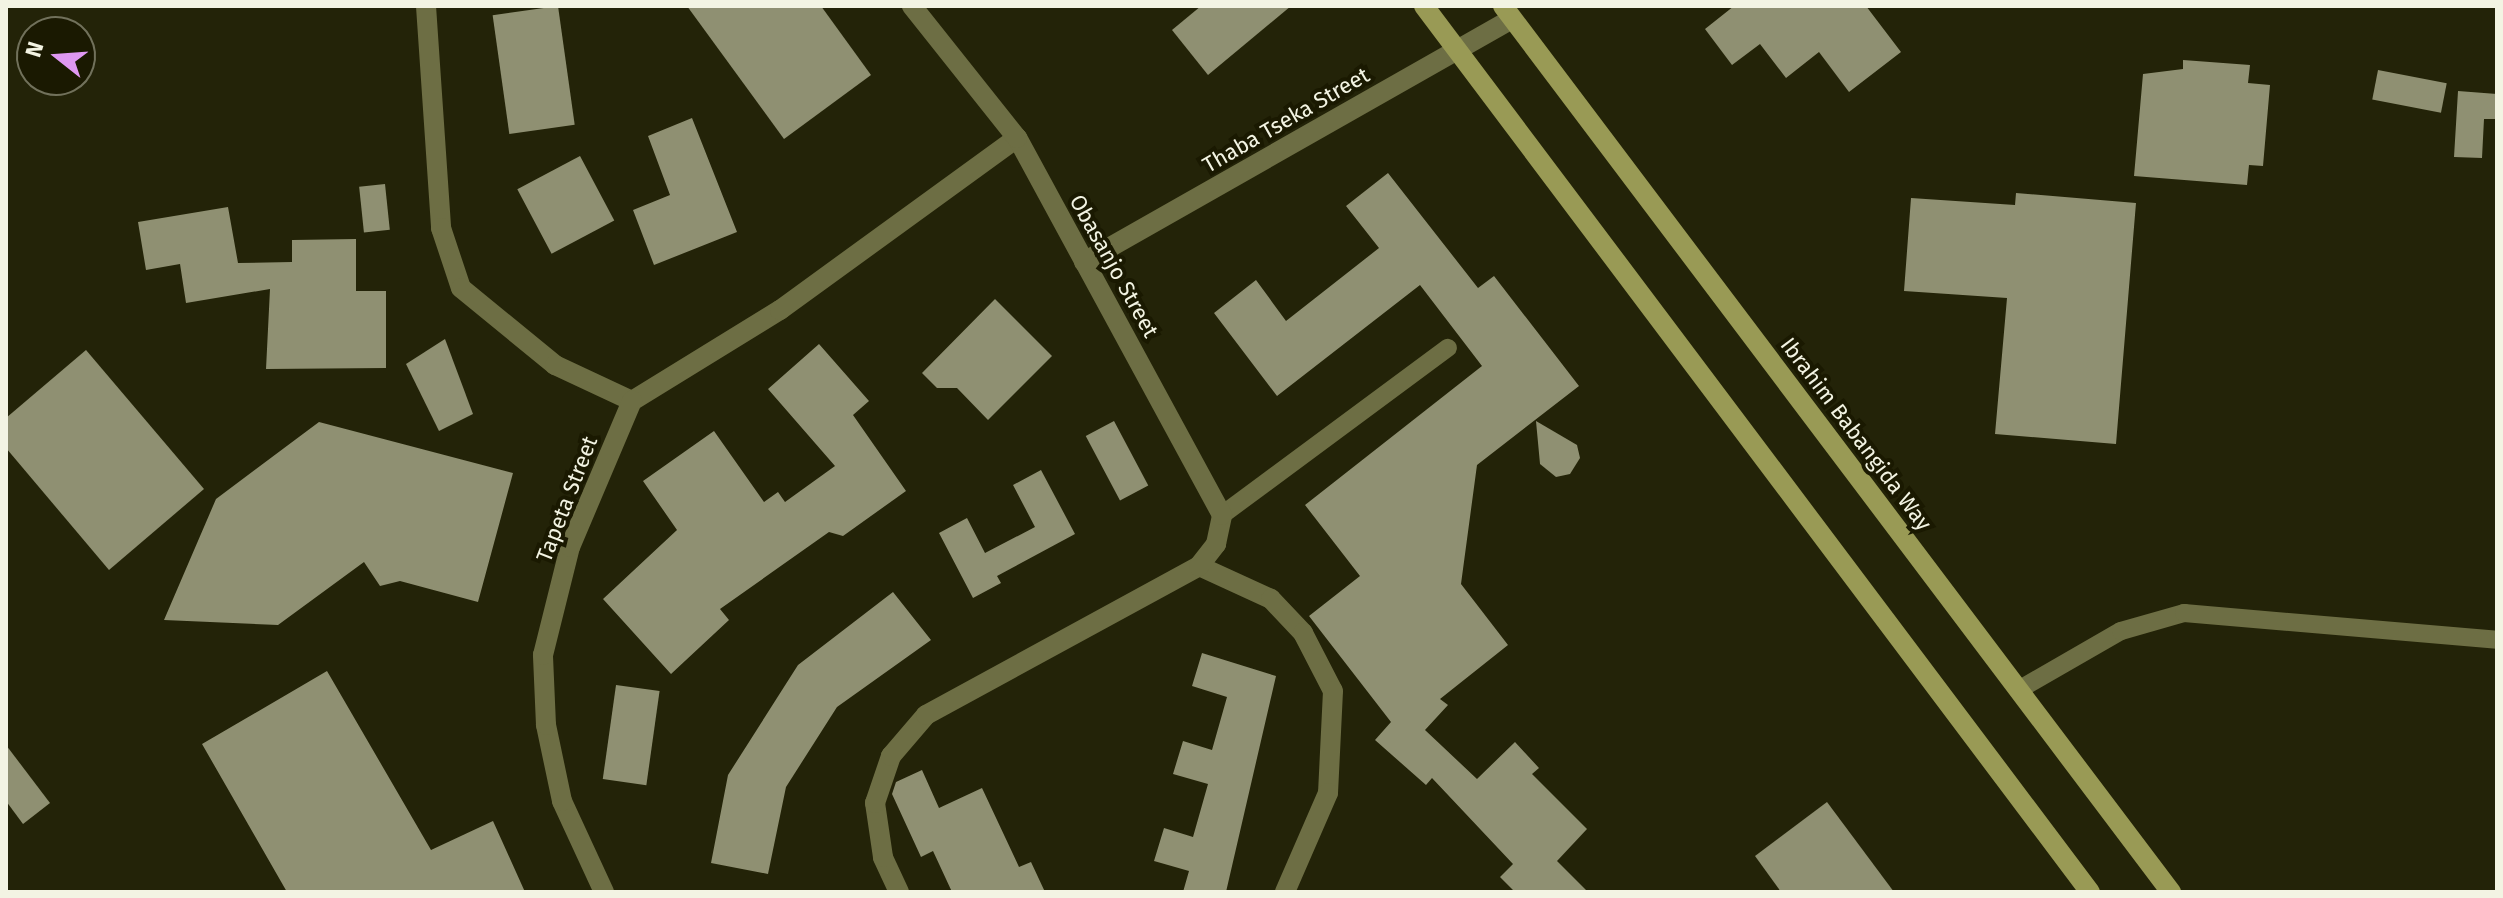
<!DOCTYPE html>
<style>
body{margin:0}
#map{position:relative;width:2503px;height:898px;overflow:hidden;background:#232308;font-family:"Fira Sans",sans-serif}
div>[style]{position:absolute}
.building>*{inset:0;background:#8f9072;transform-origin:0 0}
.service>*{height:18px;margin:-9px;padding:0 9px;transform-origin:9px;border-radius:9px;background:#6d6e44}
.minor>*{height:20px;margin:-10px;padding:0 10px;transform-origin:10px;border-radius:10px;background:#6d6e44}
.secondary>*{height:20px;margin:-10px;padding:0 10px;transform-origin:10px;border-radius:10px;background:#999a55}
span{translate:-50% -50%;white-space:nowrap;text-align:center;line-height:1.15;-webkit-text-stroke:8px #1a1901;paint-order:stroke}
.street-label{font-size:22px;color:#f3f4e3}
.frame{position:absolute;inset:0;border:8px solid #f3f4e3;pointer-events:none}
.north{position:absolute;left:16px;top:16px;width:80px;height:80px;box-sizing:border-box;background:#1a1901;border:2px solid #71715b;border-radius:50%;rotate:287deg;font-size:22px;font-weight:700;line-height:32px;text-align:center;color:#f3f4e3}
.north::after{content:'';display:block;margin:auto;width:28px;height:36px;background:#df98f2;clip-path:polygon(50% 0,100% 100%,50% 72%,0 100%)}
</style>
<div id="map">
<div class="building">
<i style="left:558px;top:6px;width:120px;height:66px;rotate:82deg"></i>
<i style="clip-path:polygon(687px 6px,821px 6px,871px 75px,784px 139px)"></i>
<i style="clip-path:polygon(1201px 6px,1291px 6px,1208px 75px,1172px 30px)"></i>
<i style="clip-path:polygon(1734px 6px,1866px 6px,1901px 52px,1849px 92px,1819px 52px,1786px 78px,1760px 44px,1732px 65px,1705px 29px)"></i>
<i style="clip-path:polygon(2183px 60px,2250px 65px,2248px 83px,2270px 85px,2263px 166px,2249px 165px,2247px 185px,2134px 176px,2143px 74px,2183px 69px)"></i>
<i style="left:2378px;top:70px;width:70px;height:30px;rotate:11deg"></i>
<i style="clip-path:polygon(2458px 91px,2497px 94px,2497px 119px,2484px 119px,2482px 158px,2454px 157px)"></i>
<i style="clip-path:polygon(692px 118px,737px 232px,654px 265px,633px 210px,670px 195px,648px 136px)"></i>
<i style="left:580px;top:156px;width:73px;height:71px;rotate:62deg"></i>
<i style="clip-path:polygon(1388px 173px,1478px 288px,1494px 276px,1579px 386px,1477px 465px,1461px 584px,1508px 645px,1440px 699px,1448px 705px,1425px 730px,1477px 779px,1515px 742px,1539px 768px,1532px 774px,1587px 829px,1557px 861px,1588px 892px,1515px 892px,1500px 877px,1513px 864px,1432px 778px,1426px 785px,1375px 740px,1391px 722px,1309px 616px,1360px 576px,1305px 505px,1482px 366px,1420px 285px,1277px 396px,1214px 313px,1256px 280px,1286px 321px,1379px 248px,1346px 206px)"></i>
<i style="left:385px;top:184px;width:46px;height:26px;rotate:84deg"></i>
<i style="clip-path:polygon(2016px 193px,2136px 203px,2116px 444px,1995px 434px,2007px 298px,1904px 291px,1911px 198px,2015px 205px)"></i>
<i style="clip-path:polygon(228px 207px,238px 263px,292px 262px,292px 240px,356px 239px,356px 291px,386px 291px,386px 368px,266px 369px,270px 289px,186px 303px,180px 264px,146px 270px,138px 222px)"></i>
<i style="clip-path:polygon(995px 299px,1052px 356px,988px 420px,957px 388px,937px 388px,922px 373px)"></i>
<i style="clip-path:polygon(445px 339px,473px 414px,439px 431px,406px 364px)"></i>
<i style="clip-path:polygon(819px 344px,869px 401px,853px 415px,906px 491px,843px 536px,829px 532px,720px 609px,729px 620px,671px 674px,603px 599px,677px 530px,643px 481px,714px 431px,764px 502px,778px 492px,785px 502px,835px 466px,768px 389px)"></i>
<i style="clip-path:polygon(86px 350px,204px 489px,109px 570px,6px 448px,6px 418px)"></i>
<i style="left:1114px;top:421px;width:73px;height:32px;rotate:62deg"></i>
<i style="clip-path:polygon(1536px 421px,1577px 445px,1580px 458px,1570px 474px,1556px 477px,1540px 464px)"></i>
<i style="clip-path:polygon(319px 422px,513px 473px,478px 602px,400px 581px,380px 586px,364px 562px,278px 625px,164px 620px,216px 499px)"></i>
<i style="clip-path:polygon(1041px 470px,1075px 534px,997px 576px,1001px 583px,973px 598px,939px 533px,967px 518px,985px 553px,1035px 527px,1013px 485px)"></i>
<i style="clip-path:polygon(893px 592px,931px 640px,837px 707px,786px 787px,768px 874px,711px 863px,728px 775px,798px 665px)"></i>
<i style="clip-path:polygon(1202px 653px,1276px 676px,1226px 892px,1183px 892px,1189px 871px,1154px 861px,1164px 828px,1193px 837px,1208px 784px,1173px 774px,1183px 741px,1212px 750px,1227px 697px,1192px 686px)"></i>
<i style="clip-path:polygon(327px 671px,431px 850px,493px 821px,525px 892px,287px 892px,202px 744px)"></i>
<i style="left:616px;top:685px;width:44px;height:95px;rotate:8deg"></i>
<i style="clip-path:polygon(6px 745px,50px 803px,23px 824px,6px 801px)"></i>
<i style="clip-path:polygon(922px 770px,939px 808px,982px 788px,1019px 867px,1031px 862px,1045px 892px,952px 892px,933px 851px,921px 857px,892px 794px,896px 782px)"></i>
<i style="clip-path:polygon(1827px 802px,1894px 892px,1781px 892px,1755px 856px)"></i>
</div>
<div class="service">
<i style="left:1222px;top:515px;width:281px;rotate:-36.5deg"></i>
<i style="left:2020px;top:689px;width:116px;rotate:-29.9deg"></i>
<i style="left:2121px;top:631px;width:66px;rotate:-15.9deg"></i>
<i style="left:2184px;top:613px;width:314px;rotate:4.9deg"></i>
</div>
<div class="minor">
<i style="left:426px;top:6px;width:223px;rotate:86.1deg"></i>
<i style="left:441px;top:228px;width:63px;rotate:71.6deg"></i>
<i style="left:461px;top:288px;width:122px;rotate:39.3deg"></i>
<i style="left:555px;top:365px;width:85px;rotate:25.1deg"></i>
<i style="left:632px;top:401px;width:174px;rotate:-31.6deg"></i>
<i style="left:780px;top:310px;width:293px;rotate:-36deg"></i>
<i style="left:1084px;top:262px;width:492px;rotate:-29.6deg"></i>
<i style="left:1199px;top:566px;width:79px;rotate:24.6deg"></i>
<i style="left:1271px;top:599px;width:47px;rotate:46.7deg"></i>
<i style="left:1303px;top:633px;width:65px;rotate:62.7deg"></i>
<i style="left:1333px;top:691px;width:102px;rotate:92.8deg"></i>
<i style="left:1328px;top:793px;width:108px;rotate:113.5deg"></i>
<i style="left:604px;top:892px;width:100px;rotate:-114.8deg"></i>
<i style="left:562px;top:801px;width:78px;rotate:-101.9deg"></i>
<i style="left:546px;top:725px;width:70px;rotate:-92.5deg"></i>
<i style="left:543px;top:655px;width:111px;rotate:-76deg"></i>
<i style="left:570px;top:547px;width:159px;rotate:-67deg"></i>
<i style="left:899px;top:892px;width:38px;rotate:-115deg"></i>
<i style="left:883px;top:857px;width:55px;rotate:-98.4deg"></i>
<i style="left:875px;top:803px;width:50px;rotate:-71.2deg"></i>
<i style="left:891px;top:756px;width:54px;rotate:-49.5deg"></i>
<i style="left:926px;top:715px;width:311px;rotate:-28.6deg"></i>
<i style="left:1199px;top:566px;width:28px;rotate:-52deg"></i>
<i style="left:1216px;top:544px;width:30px;rotate:-78deg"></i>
<i style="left:1222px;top:515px;width:429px;rotate:-118.5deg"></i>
<i style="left:1017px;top:138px;width:169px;rotate:-128.5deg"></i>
</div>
<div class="secondary">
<i style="left:1424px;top:6px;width:1108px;rotate:53.07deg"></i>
<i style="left:1503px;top:6px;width:1110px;rotate:52.99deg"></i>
</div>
<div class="street-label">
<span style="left:1286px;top:120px;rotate:-30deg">Thaba Tseka Street</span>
<span style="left:1114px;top:266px;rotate:61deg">Obasanjo Street</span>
<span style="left:1856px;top:434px;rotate:53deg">Ibrahim Babangida Way</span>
<span style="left:567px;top:499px;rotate:-69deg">Tapeta Street</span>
</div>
<div class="frame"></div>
<div class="north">N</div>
</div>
